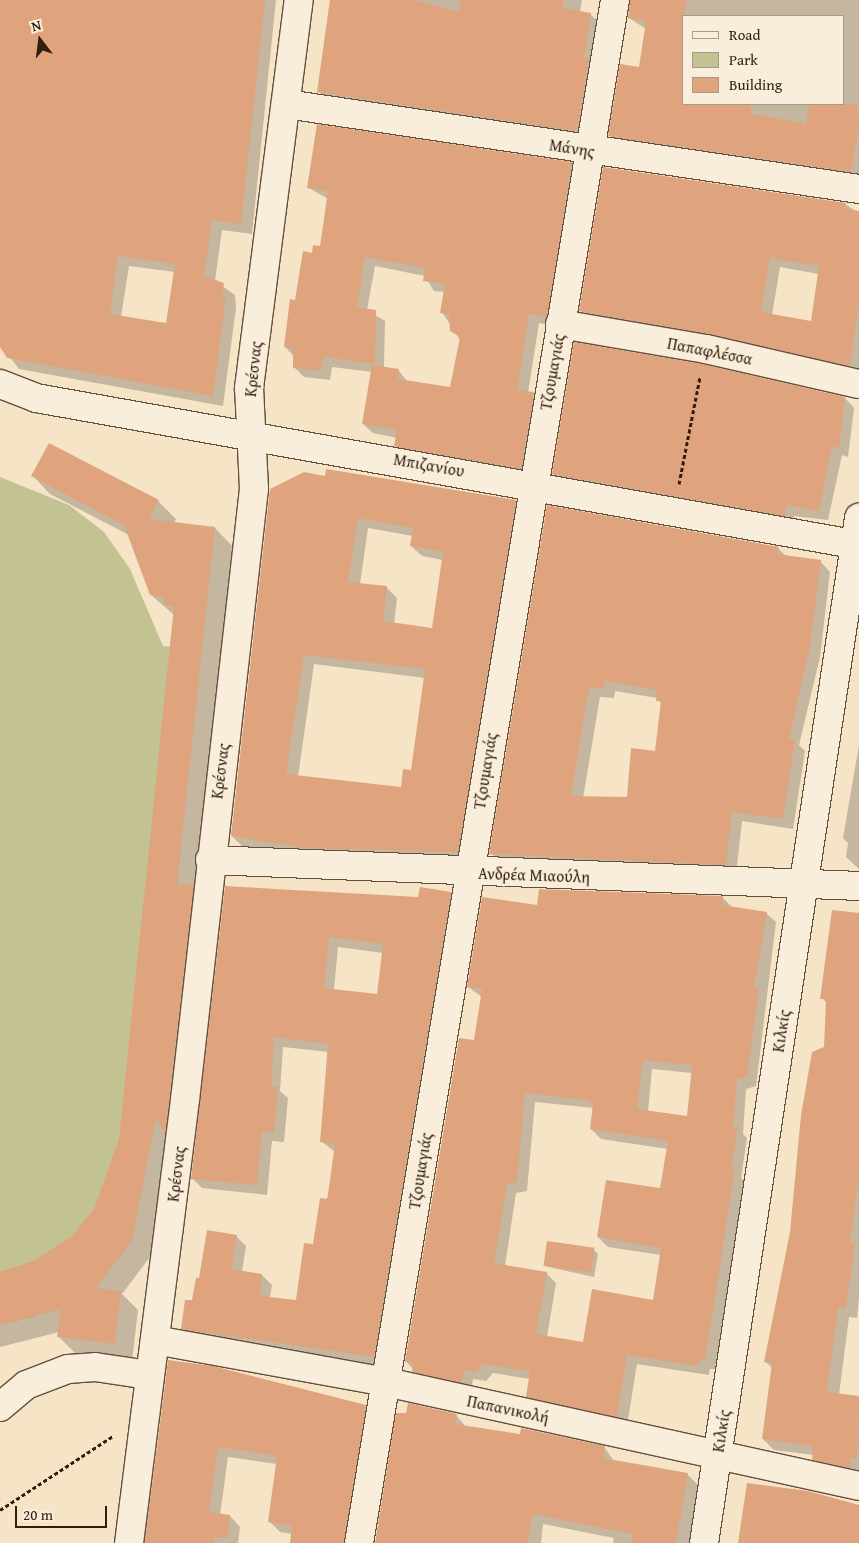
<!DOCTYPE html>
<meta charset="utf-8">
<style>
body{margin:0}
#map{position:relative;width:859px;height:1543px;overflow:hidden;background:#f6e4c7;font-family:"Gentium Book Plus",serif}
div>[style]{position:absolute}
.green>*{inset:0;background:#c2c292}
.shadow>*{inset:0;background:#0003}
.building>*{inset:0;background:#dfa47e;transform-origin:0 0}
.path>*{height:3px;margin-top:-1.5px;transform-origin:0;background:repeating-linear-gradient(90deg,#331d0f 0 4px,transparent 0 6.5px)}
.roads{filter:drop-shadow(1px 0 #644f3d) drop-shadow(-1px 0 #644f3d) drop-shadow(0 1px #644f3d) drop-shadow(0 -1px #644f3d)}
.minor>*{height:28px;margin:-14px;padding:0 14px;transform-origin:14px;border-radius:14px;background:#f9eddb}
span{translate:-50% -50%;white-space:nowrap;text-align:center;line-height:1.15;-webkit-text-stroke:5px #f9eddb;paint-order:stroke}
.street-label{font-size:16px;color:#331d0f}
.legend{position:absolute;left:682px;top:15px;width:162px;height:90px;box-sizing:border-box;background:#f9eddb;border:1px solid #aa9a89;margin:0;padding:6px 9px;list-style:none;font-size:15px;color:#331d0f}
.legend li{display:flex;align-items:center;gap:10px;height:25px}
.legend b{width:25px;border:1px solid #aa9a89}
.north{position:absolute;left:15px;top:15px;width:50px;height:50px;-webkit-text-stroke:4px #f9eddb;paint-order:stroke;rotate:345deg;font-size:14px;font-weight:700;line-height:20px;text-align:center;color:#331d0f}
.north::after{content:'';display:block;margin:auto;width:18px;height:22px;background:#331d0f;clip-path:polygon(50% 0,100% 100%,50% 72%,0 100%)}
.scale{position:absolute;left:15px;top:1506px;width:92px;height:22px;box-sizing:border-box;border:2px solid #331d0f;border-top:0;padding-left:6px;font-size:15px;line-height:18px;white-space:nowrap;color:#331d0f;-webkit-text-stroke:4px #f9eddb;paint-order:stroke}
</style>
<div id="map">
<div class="green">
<i style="clip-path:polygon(0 477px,69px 505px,104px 532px,130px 569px,163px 646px,199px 649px,160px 1067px,132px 1240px,116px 1261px,85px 1287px,35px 1316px,0 1325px)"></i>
</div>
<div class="shadow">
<i style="clip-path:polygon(evenodd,0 0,276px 0,252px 234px,222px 230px,215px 281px,235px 295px,236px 308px,223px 406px,19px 369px,0 344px,0 0,129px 266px,175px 272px,167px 324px,121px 317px,129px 266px)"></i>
<i style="clip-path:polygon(330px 0,582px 0,580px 12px,590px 14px,601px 24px,588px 141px,329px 102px,318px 91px)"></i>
<i style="clip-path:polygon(evenodd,631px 0,859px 0,859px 181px,620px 146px,610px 136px,640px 68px,646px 29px,629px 18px,631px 0,683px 16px,843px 16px,843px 104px,683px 104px,683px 16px)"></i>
<i style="clip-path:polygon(evenodd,572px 163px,581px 173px,556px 326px,539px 323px,528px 393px,543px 403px,531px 478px,405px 455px,396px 446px,397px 438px,373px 433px,363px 424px,373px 372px,332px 367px,330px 380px,304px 377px,294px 367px,294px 356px,285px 347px,296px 301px,314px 254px,321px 248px,328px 199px,309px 188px,572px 163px,375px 266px,425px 276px,434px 291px,445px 292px,442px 312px,460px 340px,451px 389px,408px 382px,399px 371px,384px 368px,385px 321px,367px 310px,375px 266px)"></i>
<i style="clip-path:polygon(evenodd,845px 204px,859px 213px,859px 375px,591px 321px,581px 311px,845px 204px,780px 267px,819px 274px,812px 322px,772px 315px,780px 267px)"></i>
<i style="clip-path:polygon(845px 398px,854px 408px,848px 457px,842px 455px,828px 520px,794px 516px,792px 524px,563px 483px,553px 474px)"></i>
<i style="clip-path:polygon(50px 444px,159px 502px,176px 519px,174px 523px,215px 528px,232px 546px,172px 1140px,150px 1257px,122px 1294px,138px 1310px,132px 1361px,76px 1354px,59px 1337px,59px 1332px,0 1347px,0 1274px,34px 1263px,72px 1238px,95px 1210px,120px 1140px,174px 615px,151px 595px,129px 535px,50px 494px,33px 476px)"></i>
<i style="clip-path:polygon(evenodd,326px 477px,516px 501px,526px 511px,468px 862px,315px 858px,242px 846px,232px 836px,326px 477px,368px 528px,413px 536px,411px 546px,422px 556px,443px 560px,433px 629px,394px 624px,397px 598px,386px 587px,360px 584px,368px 528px,326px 477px,314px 664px,425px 678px,412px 771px,402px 788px,298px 777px,314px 664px)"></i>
<i style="clip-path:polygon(evenodd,548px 507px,778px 548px,787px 557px,820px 561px,830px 572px,820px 657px,799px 745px,805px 751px,793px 829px,742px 821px,736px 875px,501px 863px,491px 853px,548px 507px,615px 691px,657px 698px,662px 705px,656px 752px,628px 799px,583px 798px,600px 697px,614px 698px,615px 691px)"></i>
<i style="clip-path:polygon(859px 745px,859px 869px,846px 857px,848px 843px,843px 838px)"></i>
<i style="clip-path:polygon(evenodd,226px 888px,420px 899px,451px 893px,460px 903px,384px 1367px,192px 1338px,182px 1328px,200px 1280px,236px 1236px,246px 1246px,242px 1272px,262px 1275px,272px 1285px,270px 1298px,297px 1301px,328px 1200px,335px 1152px,321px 1141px,329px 1052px,283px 1047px,280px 1091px,288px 1098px,284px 1142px,272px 1141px,267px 1195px,202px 1188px,192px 1178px,226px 888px,338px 947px,383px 953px,378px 995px,334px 990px,338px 947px)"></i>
<i style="clip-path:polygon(evenodd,722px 897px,733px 908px,766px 913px,776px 922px,756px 1086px,746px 1089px,743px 1134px,747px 1138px,741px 1178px,745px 1181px,715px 1369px,710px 1369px,709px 1375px,637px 1364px,627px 1426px,537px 1406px,527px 1396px,530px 1379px,493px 1373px,486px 1381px,473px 1379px,471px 1392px,423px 1381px,406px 1361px,475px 1042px,482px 997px,468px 987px,538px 906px,722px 897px,652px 1069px,692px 1073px,688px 1118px,648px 1112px,652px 1069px,722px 897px,535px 1102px,594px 1108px,591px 1129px,601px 1139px,668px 1149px,661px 1189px,598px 1237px,608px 1247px,661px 1255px,654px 1301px,584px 1343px,547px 1337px,556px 1283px,546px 1273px,505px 1266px,516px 1193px,527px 1191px,535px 1102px)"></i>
<i style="clip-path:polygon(859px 914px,859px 1298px,857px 1318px,849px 1317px,839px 1395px,859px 1397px,859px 1478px,825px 1471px,814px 1455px,774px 1450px,763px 1439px,773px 1369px,766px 1362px,825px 1048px,827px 1003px,822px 998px)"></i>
<i style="clip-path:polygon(593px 1249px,598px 1254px,594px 1277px,544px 1266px)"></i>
<i style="clip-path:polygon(169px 1361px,365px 1406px,376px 1417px,355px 1543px,291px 1543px,292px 1534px,280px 1532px,269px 1521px,277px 1464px,228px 1457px,220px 1515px,230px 1516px,240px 1527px,238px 1543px,144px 1543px)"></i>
<i style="clip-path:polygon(456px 1415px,466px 1427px,604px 1447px,614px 1461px,687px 1474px,698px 1485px,690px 1543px,613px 1543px,614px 1538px,543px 1524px,541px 1543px,376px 1543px)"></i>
</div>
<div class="building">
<i style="clip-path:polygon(evenodd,0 0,265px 0,241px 224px,212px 220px,204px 276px,224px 283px,222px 296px,226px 296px,213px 396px,7px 358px,0 347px,0 0,118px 256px,175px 264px,166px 323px,110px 314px,118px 256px)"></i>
<i style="clip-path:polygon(330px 0,414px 0,459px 12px,461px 0,564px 0,562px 8px,591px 13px,584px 58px,589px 59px,577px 131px,317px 92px)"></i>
<i style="clip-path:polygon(630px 0,687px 0,683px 16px,683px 104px,750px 104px,752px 114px,806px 124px,809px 104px,857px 104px,859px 127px,851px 172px,608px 136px,620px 64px,639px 67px,646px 21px,628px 18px)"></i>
<i style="clip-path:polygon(317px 124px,572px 162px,547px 317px,529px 314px,517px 390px,534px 392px,521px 469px,394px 446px,397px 430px,362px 424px,372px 365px,399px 369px,398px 379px,450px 387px,460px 337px,450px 331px,449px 315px,440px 313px,445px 284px,423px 281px,425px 268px,365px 257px,357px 307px,376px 310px,375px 364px,323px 357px,321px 371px,293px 368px,293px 348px,284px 347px,290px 299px,295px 300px,303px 251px,312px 253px,313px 245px,320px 246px,328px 191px,307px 188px)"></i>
<i style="clip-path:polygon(evenodd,603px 167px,846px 203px,845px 209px,859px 211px,859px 302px,850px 366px,709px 334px,579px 311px,603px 167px,770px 258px,819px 266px,811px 321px,761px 312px,770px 258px)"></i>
<i style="clip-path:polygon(574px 342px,703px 364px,845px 397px,839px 448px,832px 446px,819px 511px,787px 505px,785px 516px,552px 474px)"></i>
<i style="clip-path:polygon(49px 443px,159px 500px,149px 519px,215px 527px,177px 884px,194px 885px,165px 1134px,156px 1118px,132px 1240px,96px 1288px,121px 1291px,115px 1344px,57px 1337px,61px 1309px,0 1325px,0 1272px,33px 1261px,71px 1237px,94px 1209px,119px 1139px,174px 606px,163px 605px,164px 597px,150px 595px,124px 525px,31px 476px)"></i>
<i style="clip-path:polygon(evenodd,326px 469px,516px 500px,458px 852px,304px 848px,231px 836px,270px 489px,304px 472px,325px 476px,326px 469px,358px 518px,413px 528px,410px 546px,443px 552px,432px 628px,383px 621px,387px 586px,348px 582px,358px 518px,326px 469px,304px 655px,425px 669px,411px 770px,403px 769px,401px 787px,286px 774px,304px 655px)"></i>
<i style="clip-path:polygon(evenodd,547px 505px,779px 547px,777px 554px,821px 560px,810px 646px,789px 739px,795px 740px,783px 819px,732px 812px,726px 865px,489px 854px,547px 505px,605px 681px,657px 690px,656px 701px,661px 701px,655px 751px,631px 748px,627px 797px,571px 796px,588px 694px,590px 687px,604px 689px,605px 681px)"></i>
<i style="clip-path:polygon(evenodd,225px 886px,418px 897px,420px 887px,451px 892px,374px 1357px,181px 1329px,185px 1300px,192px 1300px,196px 1278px,199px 1278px,207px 1230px,237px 1235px,231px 1269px,262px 1274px,260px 1296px,296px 1300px,304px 1243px,313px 1244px,320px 1198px,327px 1199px,328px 1194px,335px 1144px,320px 1142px,328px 1044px,274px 1037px,271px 1086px,278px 1087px,274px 1133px,262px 1132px,257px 1185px,191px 1179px,225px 886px,329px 937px,383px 944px,377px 994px,324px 988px,329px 937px)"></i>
<i style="clip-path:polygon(evenodd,539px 889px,723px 896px,722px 905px,767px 912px,754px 987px,759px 988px,747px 1077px,737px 1079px,733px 1127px,738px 1127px,731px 1170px,735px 1170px,705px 1360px,700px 1360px,699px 1366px,627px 1355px,617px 1417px,526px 1397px,530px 1371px,483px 1364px,476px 1372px,464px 1370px,461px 1383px,412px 1372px,413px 1363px,405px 1362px,459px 1038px,474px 1040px,482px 989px,467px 987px,482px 897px,537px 905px,539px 889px,643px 1060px,692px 1065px,687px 1116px,637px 1109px,643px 1060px,539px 889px,525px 1093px,586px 1100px,593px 1104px,590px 1129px,668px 1141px,660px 1188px,606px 1180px,597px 1237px,661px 1248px,653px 1300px,592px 1289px,583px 1342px,536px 1334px,547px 1272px,494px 1263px,507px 1184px,517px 1182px,525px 1093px)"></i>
<i style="clip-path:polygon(832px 910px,859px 913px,859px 1177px,850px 1242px,855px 1243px,846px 1308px,838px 1307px,827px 1392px,859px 1396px,857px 1458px,851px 1458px,850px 1468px,812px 1460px,813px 1446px,762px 1439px,772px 1363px,764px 1362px,790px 1232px,801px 1115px,812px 1052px,824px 1047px,826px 999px,820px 999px)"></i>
<i style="left:547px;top:1241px;width:48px;height:25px;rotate:8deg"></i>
<i style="clip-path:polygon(168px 1360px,213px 1366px,366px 1405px,344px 1543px,290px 1543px,292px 1526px,268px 1522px,277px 1456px,218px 1447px,209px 1512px,230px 1515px,227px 1538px,215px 1537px,214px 1543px,145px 1543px)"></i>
<i style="clip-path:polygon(408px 1403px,457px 1414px,455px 1424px,520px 1434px,521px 1428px,605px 1446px,603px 1458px,688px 1473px,676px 1543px,631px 1543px,633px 1534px,533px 1514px,528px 1543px,375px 1543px,396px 1413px,406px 1413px)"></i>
<i style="clip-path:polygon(747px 1483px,808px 1491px,859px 1505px,859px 1543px,738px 1543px)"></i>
</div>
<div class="path">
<i style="left:679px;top:484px;width:109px;rotate:-78.9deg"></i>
<i style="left:0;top:1510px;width:135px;rotate:-33.2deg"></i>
</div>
<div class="roads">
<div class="minor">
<i style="left:286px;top:104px;width:579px;rotate:8.44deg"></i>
<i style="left:560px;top:324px;width:148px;rotate:9.7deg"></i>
<i style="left:706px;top:349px;width:157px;rotate:12.9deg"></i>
<i style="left:0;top:384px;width:39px;rotate:21deg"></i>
<i style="left:36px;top:398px;width:836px;rotate:10.13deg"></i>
<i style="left:210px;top:860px;width:650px;rotate:2.29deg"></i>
<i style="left:155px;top:1340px;width:235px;rotate:10.3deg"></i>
<i style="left:386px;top:1382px;width:484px;rotate:12.4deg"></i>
<i style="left:0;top:1407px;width:34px;rotate:-40deg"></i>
<i style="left:26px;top:1385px;width:45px;rotate:-20.9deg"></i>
<i style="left:68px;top:1369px;width:27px;rotate:-4deg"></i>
<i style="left:95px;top:1367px;width:55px;rotate:8.4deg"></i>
<i style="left:129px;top:1543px;width:447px;rotate:-82.8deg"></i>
<i style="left:185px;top:1100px;width:615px;rotate:-83.56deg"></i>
<i style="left:254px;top:489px;width:101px;rotate:-92.8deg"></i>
<i style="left:249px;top:388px;width:391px;rotate:-82.7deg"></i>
<i style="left:359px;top:1543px;width:1564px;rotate:-80.58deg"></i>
<i style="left:704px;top:1543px;width:1037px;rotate:-81.4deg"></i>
</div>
</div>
<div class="street-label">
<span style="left:572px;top:148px;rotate:9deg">Μάνης</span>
<span style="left:710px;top:351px;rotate:11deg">Παπαφλέσσα</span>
<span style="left:253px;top:369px;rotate:-84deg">Κρέσνας</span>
<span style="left:552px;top:372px;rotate:-80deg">Τζουμαγιάς</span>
<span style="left:429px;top:465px;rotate:10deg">Μπιζανίου</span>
<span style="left:220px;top:771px;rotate:-83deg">Κρέσνας</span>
<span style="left:485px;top:771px;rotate:-81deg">Τζουμαγιάς</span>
<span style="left:534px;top:875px;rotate:2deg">Ανδρέα Μιαούλη</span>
<span style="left:781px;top:1031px;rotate:-81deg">Κιλκίς</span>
<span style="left:420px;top:1171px;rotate:-81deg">Τζουμαγιάς</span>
<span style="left:176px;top:1174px;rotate:-83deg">Κρέσνας</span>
<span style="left:508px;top:1409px;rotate:12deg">Παπανικολή</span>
<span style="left:721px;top:1431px;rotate:-81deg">Κιλκίς</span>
</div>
<ul class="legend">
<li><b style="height:6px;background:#f9eddb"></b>Road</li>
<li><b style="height:14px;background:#c2c292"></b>Park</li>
<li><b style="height:14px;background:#dfa47e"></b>Building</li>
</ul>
<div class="north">N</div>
<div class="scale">20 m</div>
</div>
